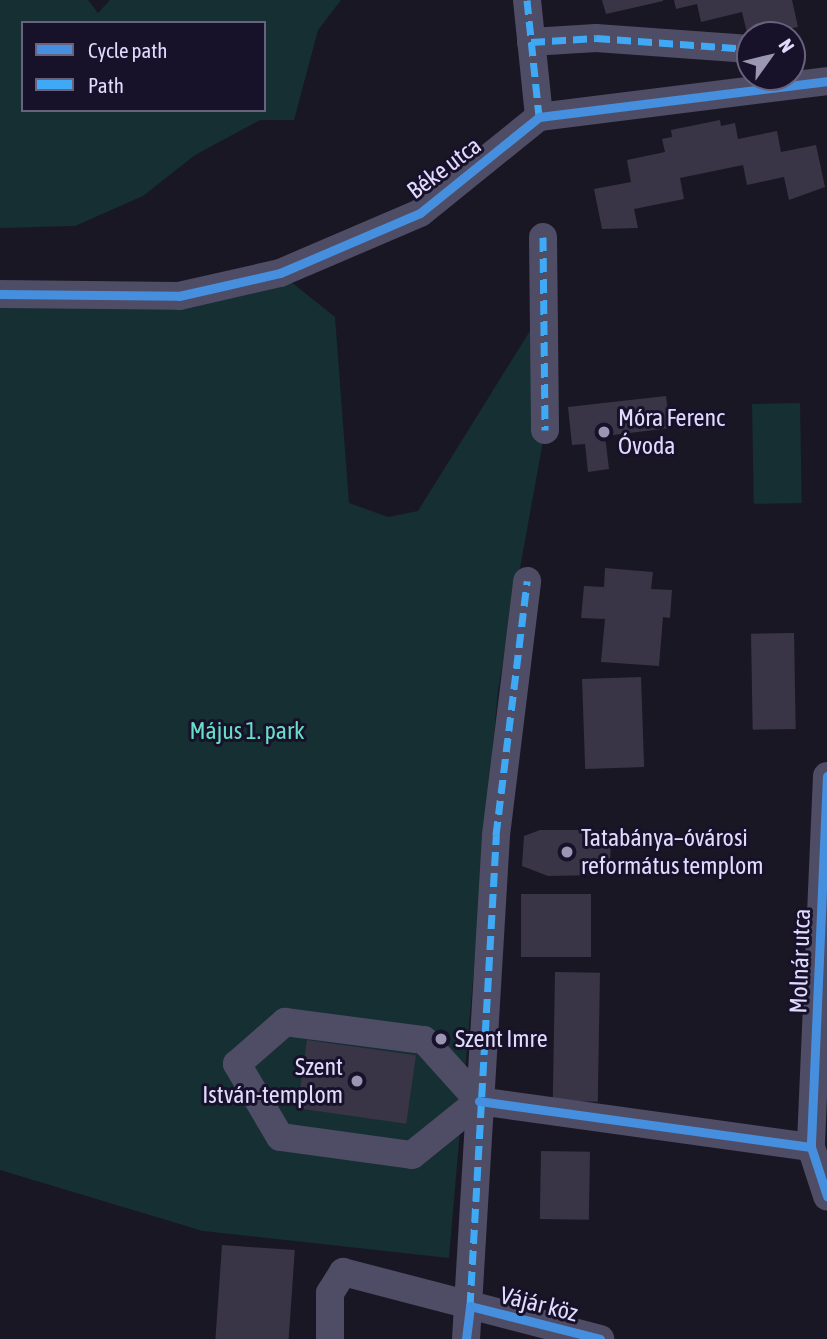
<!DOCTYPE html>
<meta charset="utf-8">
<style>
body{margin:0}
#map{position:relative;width:827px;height:1339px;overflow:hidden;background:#1a1724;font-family:"Asap Condensed",sans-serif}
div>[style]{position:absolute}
.green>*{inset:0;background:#152f32;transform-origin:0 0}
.building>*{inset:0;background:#393546;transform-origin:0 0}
.minor>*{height:28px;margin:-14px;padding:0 14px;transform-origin:14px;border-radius:14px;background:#4f4c65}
.quiet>*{height:7px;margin-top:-3.5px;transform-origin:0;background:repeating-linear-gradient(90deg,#3fa9f5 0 14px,transparent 0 21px)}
.cycleway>*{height:9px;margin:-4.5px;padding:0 4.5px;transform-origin:4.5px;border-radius:4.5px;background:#468fdf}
.dots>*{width:19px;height:19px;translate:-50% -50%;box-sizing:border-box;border:4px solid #17112a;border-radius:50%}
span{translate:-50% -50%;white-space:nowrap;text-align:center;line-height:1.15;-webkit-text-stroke:6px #17112a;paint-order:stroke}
.street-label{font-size:24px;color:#e1dbfe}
.poi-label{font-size:24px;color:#e1dbfe}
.left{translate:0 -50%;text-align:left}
.right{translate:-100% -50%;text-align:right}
.park-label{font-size:24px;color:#66dfc7}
.legend{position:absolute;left:21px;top:21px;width:245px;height:91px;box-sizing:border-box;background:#17112a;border:2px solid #68627f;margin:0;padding:9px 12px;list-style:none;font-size:21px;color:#e1dbfe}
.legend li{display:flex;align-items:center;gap:14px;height:35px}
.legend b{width:35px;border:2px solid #68627f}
.north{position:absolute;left:736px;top:21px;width:70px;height:70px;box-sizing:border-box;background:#17112a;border:2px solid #68627f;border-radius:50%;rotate:56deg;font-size:19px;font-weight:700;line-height:28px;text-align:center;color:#e1dbfe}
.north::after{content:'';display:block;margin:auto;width:24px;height:32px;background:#9b96b2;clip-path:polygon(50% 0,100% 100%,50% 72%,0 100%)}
</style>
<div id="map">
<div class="green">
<i style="clip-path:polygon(evenodd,0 0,88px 0,98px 13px,110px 0,341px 0,318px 30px,294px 120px,260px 120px,195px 155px,143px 196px,75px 226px,0 228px,0 0,23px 23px,264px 23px,264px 110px,23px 110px,23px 23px)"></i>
<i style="clip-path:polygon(280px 273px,335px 317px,349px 503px,388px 517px,418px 511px,548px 302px,545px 430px,498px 690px,449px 1258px,203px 1231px,0 1170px,0 296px,179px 296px)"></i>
<i style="left:800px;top:403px;width:100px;height:48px;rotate:89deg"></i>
</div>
<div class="building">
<i style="clip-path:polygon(602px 0,663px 0,663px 1px,606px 14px)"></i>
<i style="clip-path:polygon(674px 0,792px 0,798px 27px,750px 35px,749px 41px,742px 12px,701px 22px,697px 4px,676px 9px)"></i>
<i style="clip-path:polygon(720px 120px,721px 126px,735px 123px,738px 139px,777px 131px,781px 152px,816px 145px,825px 187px,789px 200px,784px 177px,747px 185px,743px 165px,680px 178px,684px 199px,634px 209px,638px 228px,602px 229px,594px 189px,631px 182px,627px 160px,665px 152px,662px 139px,672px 137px,671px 130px)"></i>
<i style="clip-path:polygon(666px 396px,670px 428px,605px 436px,609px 469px,588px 472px,585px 444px,572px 445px,568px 407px)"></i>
<i style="clip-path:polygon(605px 568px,653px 572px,651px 589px,672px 590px,670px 618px,663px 617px,659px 666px,601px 662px,605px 619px,581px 618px,584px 586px,604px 587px)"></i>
<i style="left:794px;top:633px;width:96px;height:43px;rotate:89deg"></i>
<i style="left:641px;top:677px;width:90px;height:59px;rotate:88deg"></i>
<i style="clip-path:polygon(540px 830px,598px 830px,611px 842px,610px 861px,597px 875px,548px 876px,522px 866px,524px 836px)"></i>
<i style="left:521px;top:894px;width:70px;height:63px"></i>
<i style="left:555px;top:972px;width:45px;height:129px;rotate:1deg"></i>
<i style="left:307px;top:1040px;width:110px;height:69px;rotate:8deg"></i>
<i style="left:541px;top:1151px;width:49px;height:68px;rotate:1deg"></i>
<i style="left:222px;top:1245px;width:73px;height:94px;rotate:4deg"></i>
</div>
<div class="minor">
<i style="left:527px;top:0;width:118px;rotate:84.1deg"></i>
<i style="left:531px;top:42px;width:65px;rotate:-3.5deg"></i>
<i style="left:596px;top:38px;width:154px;rotate:4.1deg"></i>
<i style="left:543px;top:237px;width:193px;rotate:89.4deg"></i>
<i style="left:0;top:294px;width:179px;rotate:0.6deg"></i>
<i style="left:179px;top:296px;width:104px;rotate:-12.8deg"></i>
<i style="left:280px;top:273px;width:152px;rotate:-23.2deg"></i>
<i style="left:420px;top:213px;width:153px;rotate:-38.9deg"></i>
<i style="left:539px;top:117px;width:290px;rotate:-7.1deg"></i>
<i style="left:827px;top:776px;width:371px;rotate:92.5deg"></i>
<i style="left:811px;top:1147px;width:52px;rotate:71.9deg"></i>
<i style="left:285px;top:1022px;width:140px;rotate:7.4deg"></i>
<i style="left:424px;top:1040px;width:82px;rotate:48deg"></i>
<i style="left:479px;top:1101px;width:86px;rotate:141.1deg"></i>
<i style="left:412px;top:1155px;width:133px;rotate:-172.2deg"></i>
<i style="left:280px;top:1137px;width:85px;rotate:-120.5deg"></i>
<i style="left:237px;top:1064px;width:64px;rotate:-41.2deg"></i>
<i style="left:479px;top:1101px;width:335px;rotate:7.9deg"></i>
<i style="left:330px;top:1339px;width:46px;rotate:-90deg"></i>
<i style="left:330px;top:1293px;width:25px;rotate:-58deg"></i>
<i style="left:343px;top:1272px;width:266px;rotate:14.6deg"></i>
<i style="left:466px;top:1339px;width:505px;rotate:-86.59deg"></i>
<i style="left:496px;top:835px;width:256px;rotate:-83deg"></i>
</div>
<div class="quiet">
<i style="left:527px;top:0;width:118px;rotate:84.1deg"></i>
<i style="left:531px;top:42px;width:65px;rotate:-3.5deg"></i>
<i style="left:596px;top:38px;width:154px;rotate:4.1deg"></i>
<i style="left:543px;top:237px;width:193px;rotate:89.4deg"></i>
<i style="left:470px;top:1306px;width:472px;rotate:-86.8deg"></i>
<i style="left:496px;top:835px;width:256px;rotate:-83deg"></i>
</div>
<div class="cycleway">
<i style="left:0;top:294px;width:179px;rotate:0.6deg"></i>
<i style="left:179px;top:296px;width:104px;rotate:-12.8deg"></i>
<i style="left:280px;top:273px;width:152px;rotate:-23.2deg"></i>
<i style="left:420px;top:213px;width:153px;rotate:-38.9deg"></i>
<i style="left:539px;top:117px;width:290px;rotate:-7.1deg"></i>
<i style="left:827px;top:776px;width:371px;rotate:92.5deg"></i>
<i style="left:811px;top:1147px;width:52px;rotate:71.9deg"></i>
<i style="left:479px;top:1101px;width:335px;rotate:7.9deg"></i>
<i style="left:466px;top:1339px;width:33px;rotate:-83deg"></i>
<i style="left:470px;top:1306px;width:134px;rotate:14.2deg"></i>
</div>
<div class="dots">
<i style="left:604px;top:432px;background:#9b96b2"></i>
<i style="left:567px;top:852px;background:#9b96b2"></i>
<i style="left:441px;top:1039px;background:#9b96b2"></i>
<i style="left:357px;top:1081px;background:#9b96b2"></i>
</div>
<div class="street-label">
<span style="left:444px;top:168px;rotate:-37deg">Béke utca</span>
<span style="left:800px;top:961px;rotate:-88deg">Molnár utca</span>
<span style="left:539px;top:1304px;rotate:14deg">Vájár köz</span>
</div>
<div class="poi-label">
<span class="left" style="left:618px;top:432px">Móra Ferenc<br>Óvoda</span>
<span class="left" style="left:581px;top:852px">Tatabánya–óvárosi<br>református templom</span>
<span class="left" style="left:455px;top:1039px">Szent Imre</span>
<span class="right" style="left:343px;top:1081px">Szent<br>István-templom</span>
</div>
<div class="park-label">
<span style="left:247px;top:731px">Május 1. park</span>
</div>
<ul class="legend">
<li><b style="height:9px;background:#468fdf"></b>Cycle path</li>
<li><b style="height:9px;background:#3fa9f5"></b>Path</li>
</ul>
<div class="north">N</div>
</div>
